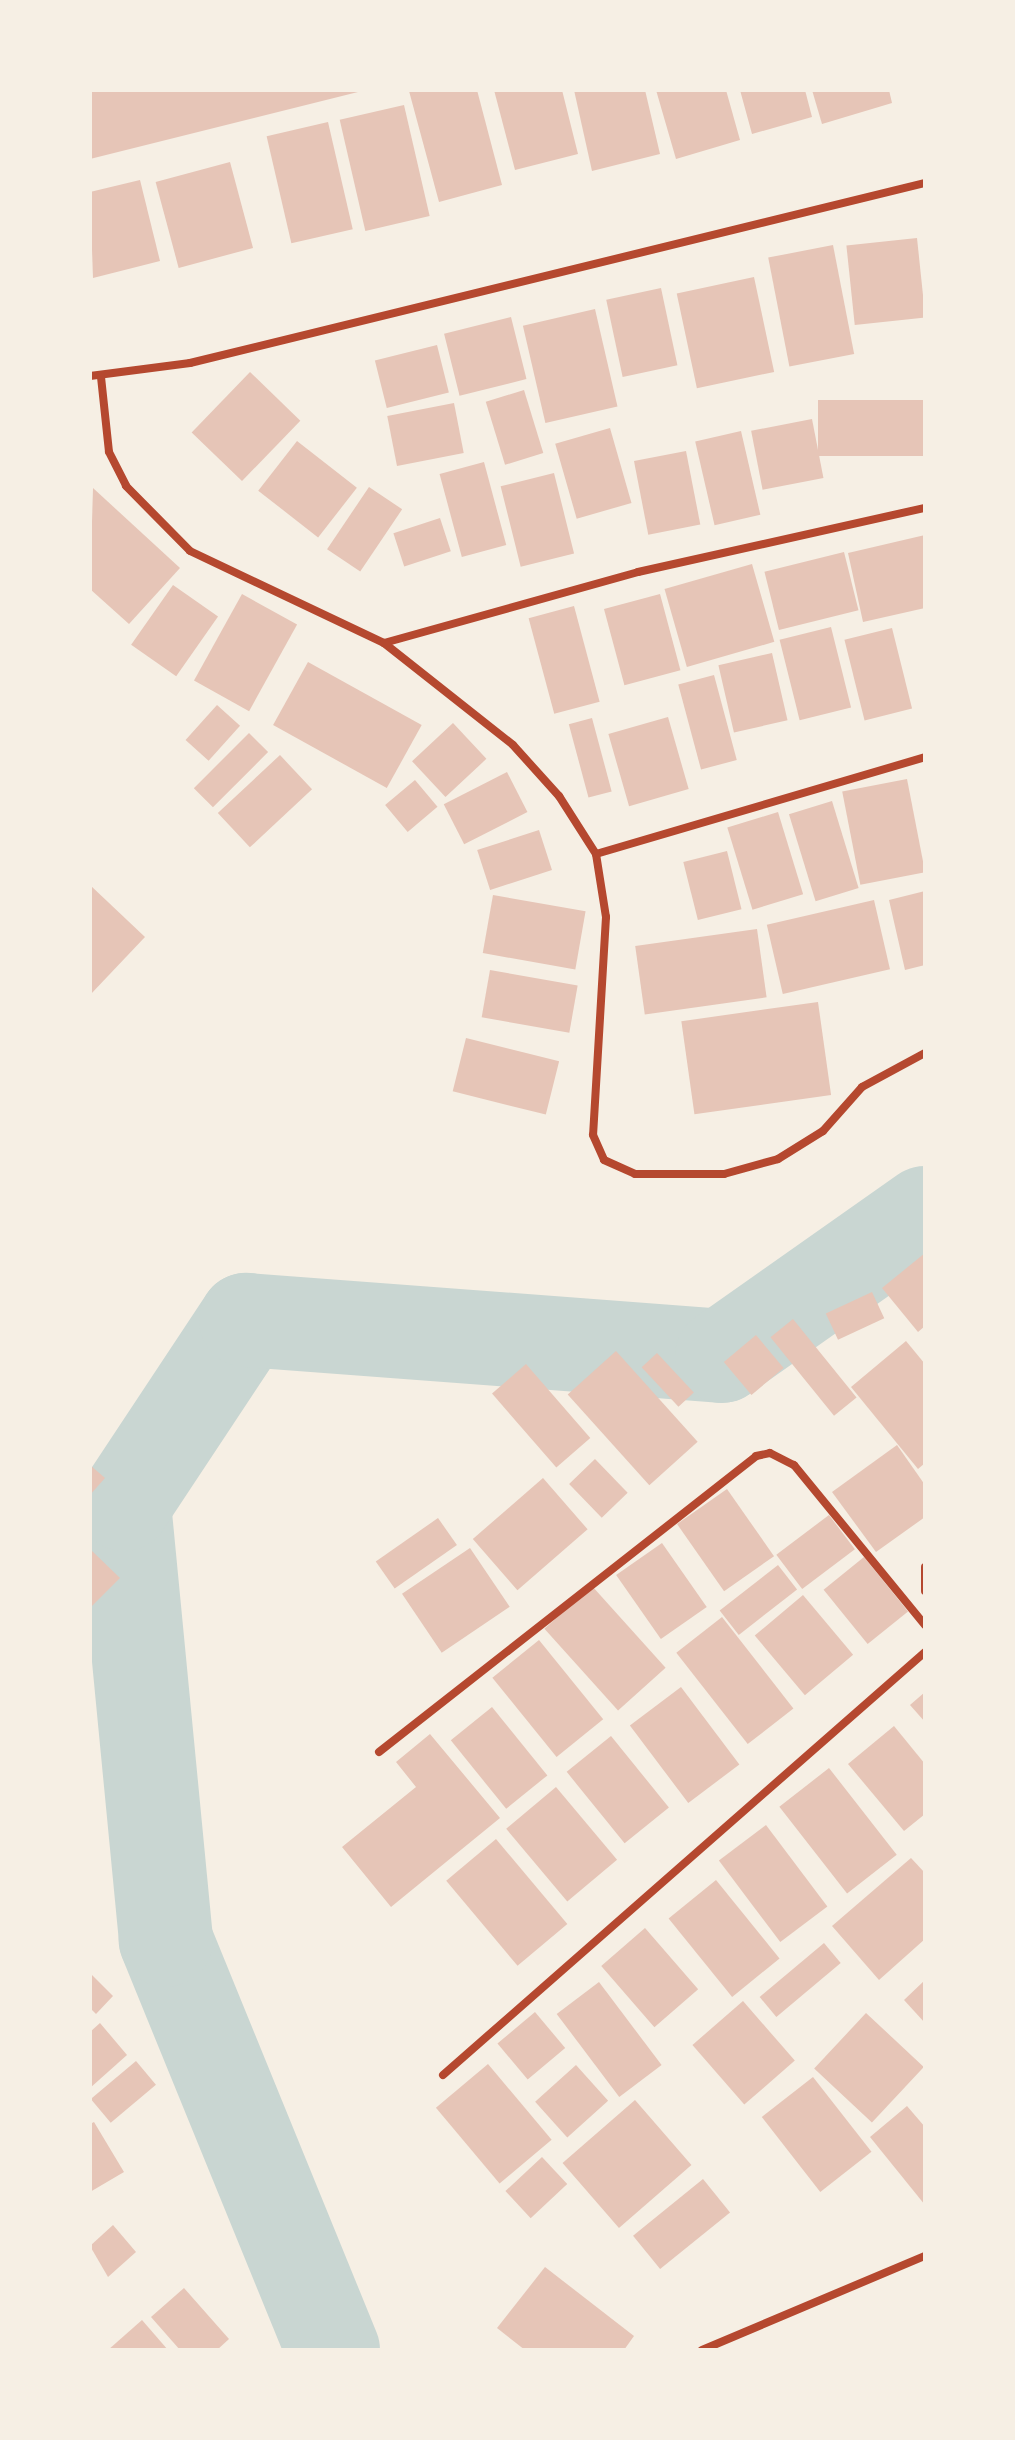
<!DOCTYPE html>
<style>
body{margin:0}
#map{position:relative;width:1015px;height:2440px;overflow:hidden;background:#f6efe4;font-family:"Nunito Sans",sans-serif}
div>[style]{position:absolute}
.river>*{height:94px;margin:-47px;padding:0 47px;transform-origin:47px;border-radius:47px;background:#c9d6d2}
.building>*{inset:0;background:#e6c5b7;transform-origin:0 0}
.minor>*{height:8px;margin:-4px;padding:0 4px;transform-origin:4px;border-radius:4px;background:#b5482f}
span{translate:-50% -50%;white-space:nowrap;text-align:center;line-height:1.15;-webkit-text-stroke:8px #f6efe4;paint-order:stroke}
.frame{position:absolute;inset:0;border:92px solid #f6efe4;pointer-events:none}
</style>
<div id="map">
<div class="river">
<i style="left:333px;top:2350px;width:443px;rotate:-112.2deg"></i>
<i style="left:166px;top:1940px;width:438px;rotate:-95.5deg"></i>
<i style="left:124px;top:1504px;width:221px;rotate:-56.5deg"></i>
<i style="left:246px;top:1320px;width:477px;rotate:4.3deg"></i>
<i style="left:722px;top:1356px;width:248px;rotate:-35.2deg"></i>
</div>
<div class="building">
<i style="clip-path:polygon(90px 90px,362px 90px,362px 91px,90px 159px)"></i>
<i style="clip-path:polygon(477px 90px,502px 185px,439px 202px,409px 91px)"></i>
<i style="clip-path:polygon(494px 90px,562px 90px,578px 154px,515px 170px)"></i>
<i style="clip-path:polygon(574px 90px,645px 90px,660px 154px,592px 171px)"></i>
<i style="clip-path:polygon(656px 90px,726px 90px,740px 140px,676px 159px)"></i>
<i style="clip-path:polygon(740px 90px,805px 90px,812px 117px,752px 134px)"></i>
<i style="clip-path:polygon(812px 90px,889px 90px,892px 103px,822px 124px)"></i>
<i style="left:404px;top:105px;width:114px;height:66px;rotate:77deg"></i>
<i style="left:328px;top:122px;width:110px;height:63px;rotate:77deg"></i>
<i style="left:230px;top:162px;width:89px;height:77px;rotate:75deg"></i>
<i style="clip-path:polygon(140px 180px,160px 261px,93px 278px,90px 192px)"></i>
<i style="left:917px;top:238px;width:80px;height:71px;rotate:84deg"></i>
<i style="left:833px;top:245px;width:111px;height:66px;rotate:79deg"></i>
<i style="left:754px;top:277px;width:97px;height:79px;rotate:78deg"></i>
<i style="left:661px;top:288px;width:79px;height:56px;rotate:78deg"></i>
<i style="left:595px;top:309px;width:100px;height:74px;rotate:77deg"></i>
<i style="left:511px;top:317px;width:64px;height:69px;rotate:76deg"></i>
<i style="left:437px;top:345px;width:49px;height:64px;rotate:76deg"></i>
<i style="left:250px;top:372px;width:70px;height:84px;rotate:44deg"></i>
<i style="left:524px;top:390px;width:66px;height:40px;rotate:73deg"></i>
<i style="left:925px;top:400px;width:56px;height:107px;rotate:90deg"></i>
<i style="left:454px;top:403px;width:51px;height:68px;rotate:79deg"></i>
<i style="left:812px;top:419px;width:60px;height:62px;rotate:79deg"></i>
<i style="left:610px;top:428px;width:78px;height:57px;rotate:74deg"></i>
<i style="left:741px;top:431px;width:86px;height:47px;rotate:77deg"></i>
<i style="left:297px;top:441px;width:76px;height:63px;rotate:38deg"></i>
<i style="left:686px;top:451px;width:75px;height:53px;rotate:79deg"></i>
<i style="left:484px;top:462px;width:86px;height:46px;rotate:75deg"></i>
<i style="left:554px;top:473px;width:83px;height:55px;rotate:76deg"></i>
<i style="left:369px;top:487px;width:40px;height:75px;rotate:34deg"></i>
<i style="clip-path:polygon(93px 488px,180px 568px,129px 624px,90px 589px)"></i>
<i style="left:440px;top:518px;width:35px;height:49px;rotate:72deg"></i>
<i style="clip-path:polygon(925px 535px,925px 608px,863px 622px,848px 553px)"></i>
<i style="left:844px;top:552px;width:60px;height:82px;rotate:76deg"></i>
<i style="left:752px;top:564px;width:81px;height:91px;rotate:74deg"></i>
<i style="left:173px;top:585px;width:55px;height:73px;rotate:35deg"></i>
<i style="left:242px;top:594px;width:63px;height:99px;rotate:29deg"></i>
<i style="left:660px;top:594px;width:79px;height:58px;rotate:75deg"></i>
<i style="left:574px;top:606px;width:99px;height:47px;rotate:75deg"></i>
<i style="left:831px;top:627px;width:83px;height:53px;rotate:76deg"></i>
<i style="left:892px;top:628px;width:83px;height:49px;rotate:76deg"></i>
<i style="left:772px;top:653px;width:69px;height:55px;rotate:77deg"></i>
<i style="left:308px;top:662px;width:130px;height:72px;rotate:29deg"></i>
<i style="left:714px;top:675px;width:88px;height:37px;rotate:75deg"></i>
<i style="left:217px;top:705px;width:31px;height:47px;rotate:42deg"></i>
<i style="left:668px;top:717px;width:75px;height:62px;rotate:74deg"></i>
<i style="left:592px;top:718px;width:76px;height:24px;rotate:75deg"></i>
<i style="left:453px;top:723px;width:49px;height:56px;rotate:47deg"></i>
<i style="left:249px;top:733px;width:27px;height:78px;rotate:45deg"></i>
<i style="left:280px;top:755px;width:47px;height:85px;rotate:47deg"></i>
<i style="left:507px;top:772px;width:45px;height:71px;rotate:63deg"></i>
<i style="left:907px;top:779px;width:95px;height:66px;rotate:79deg"></i>
<i style="left:415px;top:780px;width:35px;height:39px;rotate:50deg"></i>
<i style="left:832px;top:801px;width:91px;height:45px;rotate:73deg"></i>
<i style="left:778px;top:812px;width:86px;height:53px;rotate:73deg"></i>
<i style="left:539px;top:830px;width:42px;height:65px;rotate:72deg"></i>
<i style="left:727px;top:851px;width:60px;height:45px;rotate:76deg"></i>
<i style="clip-path:polygon(90px 885px,145px 937px,90px 995px)"></i>
<i style="clip-path:polygon(925px 891px,925px 965px,905px 970px,889px 900px)"></i>
<i style="left:493px;top:895px;width:94px;height:59px;rotate:10deg"></i>
<i style="left:874px;top:900px;width:71px;height:110px;rotate:77deg"></i>
<i style="left:757px;top:929px;width:69px;height:123px;rotate:82deg"></i>
<i style="left:490px;top:970px;width:89px;height:48px;rotate:10deg"></i>
<i style="left:818px;top:1002px;width:94px;height:138px;rotate:82deg"></i>
<i style="left:466px;top:1038px;width:96px;height:55px;rotate:14deg"></i>
<i style="clip-path:polygon(925px 1253px,925px 1326px,918px 1332px,882px 1288px)"></i>
<i style="left:872px;top:1292px;width:29px;height:51px;rotate:65deg"></i>
<i style="left:793px;top:1319px;width:101px;height:29px;rotate:51deg"></i>
<i style="left:756px;top:1335px;width:43px;height:42px;rotate:50deg"></i>
<i style="clip-path:polygon(906px 1341px,925px 1364px,925px 1463px,918px 1469px,851px 1387px)"></i>
<i style="left:616px;top:1351px;width:122px;height:65px;rotate:48deg"></i>
<i style="left:657px;top:1353px;width:54px;height:21px;rotate:47deg"></i>
<i style="left:526px;top:1364px;width:98px;height:45px;rotate:49deg"></i>
<i style="clip-path:polygon(897px 1445px,925px 1485px,925px 1517px,876px 1552px,832px 1492px)"></i>
<i style="left:595px;top:1459px;width:47px;height:36px;rotate:46deg"></i>
<i style="clip-path:polygon(90px 1465px,105px 1478px,90px 1495px)"></i>
<i style="left:543px;top:1478px;width:68px;height:93px;rotate:49deg"></i>
<i style="left:727px;top:1489px;width:82px;height:61px;rotate:55deg"></i>
<i style="left:829px;top:1515px;width:43px;height:66px;rotate:53deg"></i>
<i style="left:438px;top:1518px;width:33px;height:76px;rotate:55deg"></i>
<i style="left:662px;top:1543px;width:78px;height:56px;rotate:55deg"></i>
<i style="left:470px;top:1548px;width:71px;height:82px;rotate:56deg"></i>
<i style="clip-path:polygon(90px 1549px,120px 1578px,90px 1608px)"></i>
<i style="left:864px;top:1557px;width:70px;height:52px;rotate:51deg"></i>
<i style="left:778px;top:1565px;width:31px;height:74px;rotate:52deg"></i>
<i style="left:592px;top:1586px;width:110px;height:64px;rotate:48deg"></i>
<i style="left:803px;top:1595px;width:78px;height:63px;rotate:50deg"></i>
<i style="left:722px;top:1617px;width:116px;height:58px;rotate:52deg"></i>
<i style="left:539px;top:1640px;width:102px;height:60px;rotate:51deg"></i>
<i style="left:681px;top:1687px;width:97px;height:64px;rotate:53deg"></i>
<i style="clip-path:polygon(925px 1692px,925px 1722px,910px 1705px)"></i>
<i style="left:492px;top:1707px;width:88px;height:53px;rotate:51deg"></i>
<i style="clip-path:polygon(894px 1726px,925px 1764px,925px 1814px,904px 1831px,848px 1764px)"></i>
<i style="clip-path:polygon(430px 1734px,500px 1818px,391px 1907px,342px 1847px,416px 1787px,396px 1762px)"></i>
<i style="left:611px;top:1736px;width:92px;height:57px;rotate:51deg"></i>
<i style="left:829px;top:1768px;width:110px;height:63px;rotate:52deg"></i>
<i style="left:556px;top:1787px;width:95px;height:65px;rotate:50deg"></i>
<i style="left:766px;top:1825px;width:102px;height:59px;rotate:53deg"></i>
<i style="left:496px;top:1839px;width:111px;height:65px;rotate:50deg"></i>
<i style="clip-path:polygon(911px 1858px,925px 1873px,925px 1939px,879px 1980px,832px 1926px)"></i>
<i style="left:716px;top:1880px;width:101px;height:61px;rotate:51deg"></i>
<i style="left:645px;top:1928px;width:81px;height:58px;rotate:49deg"></i>
<i style="left:824px;top:1943px;width:26px;height:84px;rotate:50deg"></i>
<i style="clip-path:polygon(90px 1973px,113px 1996px,96px 2014px,90px 2008px)"></i>
<i style="clip-path:polygon(925px 1980px,925px 2023px,904px 2000px)"></i>
<i style="left:599px;top:1982px;width:104px;height:53px;rotate:53deg"></i>
<i style="left:743px;top:2001px;width:79px;height:67px;rotate:49deg"></i>
<i style="left:535px;top:2012px;width:47px;height:49px;rotate:50deg"></i>
<i style="left:866px;top:2013px;width:79px;height:76px;rotate:43deg"></i>
<i style="clip-path:polygon(100px 2023px,127px 2055px,90px 2088px,90px 2032px)"></i>
<i style="left:136px;top:2061px;width:31px;height:59px;rotate:50deg"></i>
<i style="left:488px;top:2064px;width:99px;height:68px;rotate:50deg"></i>
<i style="left:576px;top:2065px;width:48px;height:55px;rotate:48deg"></i>
<i style="left:813px;top:2077px;width:95px;height:65px;rotate:52deg"></i>
<i style="left:635px;top:2100px;width:86px;height:96px;rotate:49deg"></i>
<i style="clip-path:polygon(907px 2106px,925px 2127px,925px 2205px,870px 2137px)"></i>
<i style="clip-path:polygon(94px 2122px,124px 2172px,90px 2192px,90px 2124px)"></i>
<i style="left:542px;top:2157px;width:37px;height:50px;rotate:47deg"></i>
<i style="left:703px;top:2179px;width:43px;height:90px;rotate:51deg"></i>
<i style="clip-path:polygon(113px 2225px,136px 2252px,108px 2277px,90px 2246px)"></i>
<i style="clip-path:polygon(545px 2267px,634px 2336px,624px 2350px,525px 2350px,497px 2328px)"></i>
<i style="clip-path:polygon(184px 2288px,229px 2339px,217px 2350px,180px 2350px,151px 2317px)"></i>
<i style="clip-path:polygon(142px 2320px,168px 2350px,108px 2350px)"></i>
</div>
<div class="minor">
<i style="left:90px;top:376px;width:101px;rotate:-7.4deg"></i>
<i style="left:190px;top:363px;width:757px;rotate:-13.76deg"></i>
<i style="left:101px;top:377px;width:75px;rotate:83.9deg"></i>
<i style="left:109px;top:452px;width:38px;rotate:63deg"></i>
<i style="left:126px;top:486px;width:91px;rotate:45.4deg"></i>
<i style="left:190px;top:551px;width:215px;rotate:25.4deg"></i>
<i style="left:384px;top:643px;width:264px;rotate:-15.6deg"></i>
<i style="left:638px;top:572px;width:294px;rotate:-12.6deg"></i>
<i style="left:384px;top:643px;width:164px;rotate:38.3deg"></i>
<i style="left:513px;top:745px;width:69px;rotate:48deg"></i>
<i style="left:559px;top:796px;width:69px;rotate:57.5deg"></i>
<i style="left:596px;top:854px;width:343px;rotate:-16.4deg"></i>
<i style="left:596px;top:854px;width:64px;rotate:81deg"></i>
<i style="left:606px;top:917px;width:218px;rotate:93.4deg"></i>
<i style="left:593px;top:1135px;width:27px;rotate:66deg"></i>
<i style="left:604px;top:1160px;width:34px;rotate:24deg"></i>
<i style="left:635px;top:1174px;width:89px"></i>
<i style="left:724px;top:1174px;width:56px;rotate:-15.5deg"></i>
<i style="left:778px;top:1159px;width:53px;rotate:-31.9deg"></i>
<i style="left:823px;top:1131px;width:59px;rotate:-48.4deg"></i>
<i style="left:862px;top:1087px;width:72px;rotate:-28.4deg"></i>
<i style="left:925px;top:1567px;width:24px;rotate:90deg"></i>
<i style="left:379px;top:1752px;width:479px;rotate:-38.1deg"></i>
<i style="left:756px;top:1456px;width:14px;rotate:-12deg"></i>
<i style="left:770px;top:1453px;width:27px;rotate:27deg"></i>
<i style="left:794px;top:1465px;width:207px;rotate:50.7deg"></i>
<i style="left:443px;top:2075px;width:641px;rotate:-41.27deg"></i>
<i style="left:702px;top:2350px;width:242px;rotate:-22.9deg"></i>
</div>
<div class="frame"></div>
</div>
